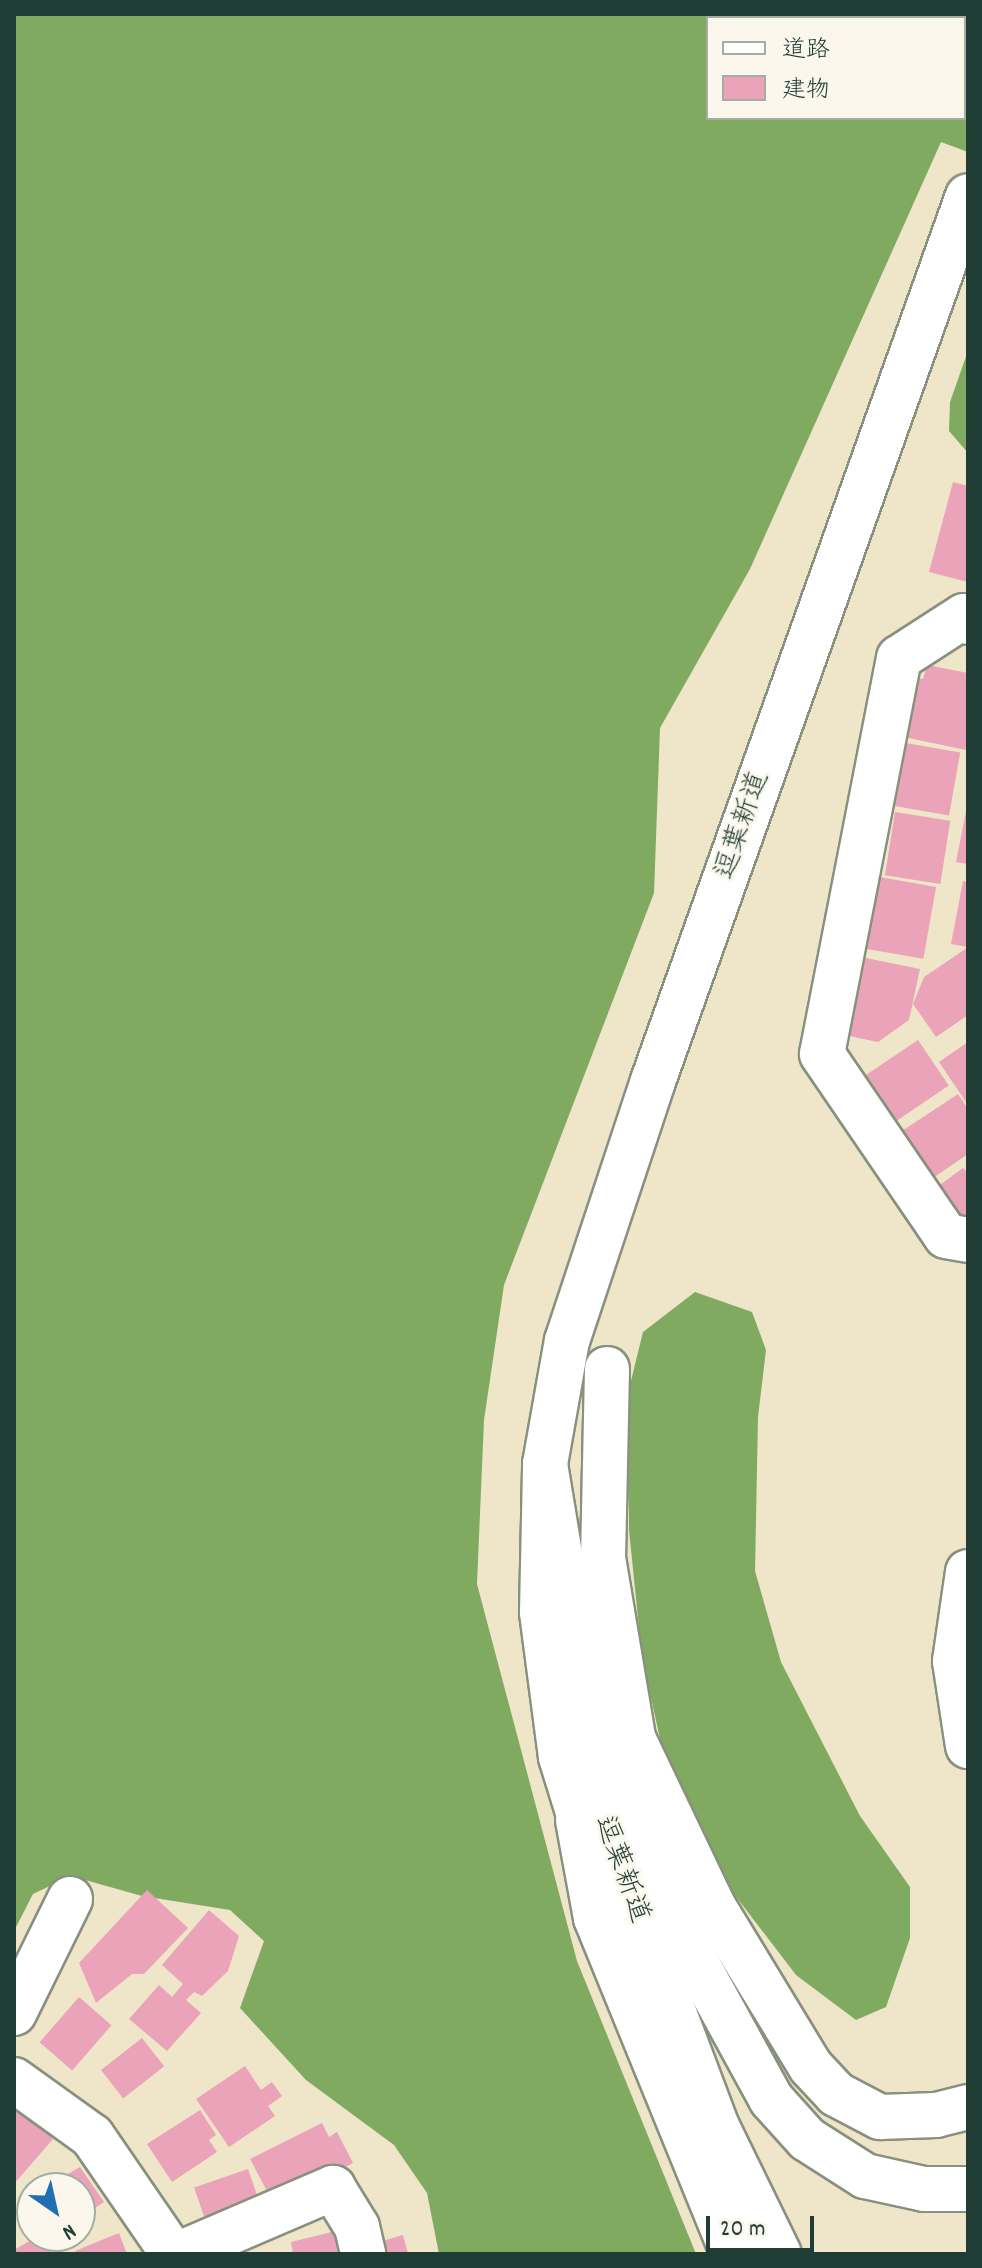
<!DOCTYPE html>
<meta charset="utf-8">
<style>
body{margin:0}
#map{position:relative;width:982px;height:2268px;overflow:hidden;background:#efe5c8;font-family:Dekko,"Klee One",sans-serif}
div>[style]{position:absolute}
.forest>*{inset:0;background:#81aa61}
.building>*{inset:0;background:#eaa3b8;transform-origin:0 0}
.roads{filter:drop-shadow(2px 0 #87917e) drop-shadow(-2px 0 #87917e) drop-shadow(0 2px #87917e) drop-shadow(0 -2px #87917e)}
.minor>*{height:44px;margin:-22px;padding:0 22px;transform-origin:22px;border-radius:22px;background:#fff}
.highway>*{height:44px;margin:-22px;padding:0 22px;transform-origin:22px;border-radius:22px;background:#fff}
span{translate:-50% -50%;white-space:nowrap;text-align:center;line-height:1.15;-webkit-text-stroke:6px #fbf7ec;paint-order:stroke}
.street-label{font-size:28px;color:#1f3d34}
.frame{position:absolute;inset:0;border:16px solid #1f3d34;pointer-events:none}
.legend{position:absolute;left:706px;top:16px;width:260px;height:104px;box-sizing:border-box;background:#fbf7ec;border:2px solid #a3ada2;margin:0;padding:10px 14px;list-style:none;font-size:24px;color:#1f3d34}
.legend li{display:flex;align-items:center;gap:16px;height:40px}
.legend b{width:40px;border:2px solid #a3ada2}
.north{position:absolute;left:16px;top:2172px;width:80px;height:80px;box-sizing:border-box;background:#fbf7ec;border:2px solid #a3ada2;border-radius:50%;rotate:146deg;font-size:22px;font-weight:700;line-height:32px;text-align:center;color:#1f3d34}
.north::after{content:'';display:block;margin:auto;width:28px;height:36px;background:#1f6fb2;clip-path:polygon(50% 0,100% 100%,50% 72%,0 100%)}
.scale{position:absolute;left:706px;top:2216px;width:108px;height:36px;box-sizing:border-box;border:4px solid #1f3d34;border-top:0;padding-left:10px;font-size:24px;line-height:28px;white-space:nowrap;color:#1f3d34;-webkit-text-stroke:6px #fbf7ec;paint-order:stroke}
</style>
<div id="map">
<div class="forest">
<i style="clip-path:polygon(evenodd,14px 14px,968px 14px,968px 152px,941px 142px,750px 569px,660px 728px,654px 893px,504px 1285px,484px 1420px,477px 1584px,577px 1961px,696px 2254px,439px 2254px,427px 2193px,394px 2145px,306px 2080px,240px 2008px,264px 1941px,230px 1910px,142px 1896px,71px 1876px,33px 1894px,14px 1931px,14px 14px,708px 18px,964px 18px,964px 118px,708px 118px,708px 18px)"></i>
<i style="clip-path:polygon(968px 351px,968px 453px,949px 431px,950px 402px)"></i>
<i style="clip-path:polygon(695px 1292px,752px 1312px,766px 1350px,758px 1417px,755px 1571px,781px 1662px,860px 1816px,910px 1887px,910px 1938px,886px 2007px,856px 2020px,796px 1975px,721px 1877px,668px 1775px,642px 1657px,629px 1530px,628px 1393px,643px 1332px)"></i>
</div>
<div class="building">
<i style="clip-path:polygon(953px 482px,968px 486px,968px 582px,929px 572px)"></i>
<i style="clip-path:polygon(927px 665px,968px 673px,966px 750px,899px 736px,912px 677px,923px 679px)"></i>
<i style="left:906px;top:743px;width:55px;height:64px;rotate:10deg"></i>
<i style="clip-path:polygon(968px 801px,968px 864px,956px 862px)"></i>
<i style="left:895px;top:812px;width:56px;height:64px;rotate:9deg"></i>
<i style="left:874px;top:876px;width:63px;height:73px;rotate:10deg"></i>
<i style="clip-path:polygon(963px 881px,968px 882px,968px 947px,951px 944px)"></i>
<i style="clip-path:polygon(967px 948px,968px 1015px,936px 1037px,913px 1004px,924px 977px)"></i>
<i style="clip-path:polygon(856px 956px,920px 969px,909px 1020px,878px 1042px,839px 1034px)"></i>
<i style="left:918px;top:1040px;width:55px;height:69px;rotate:56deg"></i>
<i style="clip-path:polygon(968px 1042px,968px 1105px,939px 1062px)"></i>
<i style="clip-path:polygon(958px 1094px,968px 1109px,968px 1154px,930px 1180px,899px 1133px)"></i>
<i style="clip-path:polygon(963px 1168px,968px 1173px,968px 1233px,922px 1198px)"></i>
<i style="clip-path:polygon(147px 1890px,188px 1928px,144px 1974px,132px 1974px,96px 2003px,79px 1963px)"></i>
<i style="clip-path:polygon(209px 1910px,239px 1936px,228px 1971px,202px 1996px,194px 1992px,186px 2000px,201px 2013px,167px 2051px,129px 2019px,159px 1985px,172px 1997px,183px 1984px,162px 1965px)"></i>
<i style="left:79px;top:1997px;width:43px;height:60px;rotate:41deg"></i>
<i style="left:142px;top:2038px;width:36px;height:52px;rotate:52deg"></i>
<i style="clip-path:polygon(245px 2066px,261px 2090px,272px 2082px,282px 2096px,268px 2106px,275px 2116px,229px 2147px,196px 2099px)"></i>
<i style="clip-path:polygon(18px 2108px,53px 2139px,14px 2184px,14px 2112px)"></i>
<i style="clip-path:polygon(200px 2110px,216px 2135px,209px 2140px,217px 2152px,172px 2182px,147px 2144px)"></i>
<i style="clip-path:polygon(322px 2123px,329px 2137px,337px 2132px,353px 2163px,287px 2198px,269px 2195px,250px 2159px)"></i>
<i style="clip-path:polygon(80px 2167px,104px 2202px,80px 2218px,80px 2188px,44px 2188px)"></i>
<i style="left:248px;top:2169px;width:40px;height:57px;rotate:71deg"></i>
<i style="clip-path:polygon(340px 2230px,346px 2254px,293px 2254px,291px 2242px)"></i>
<i style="clip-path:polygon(119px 2233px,127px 2254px,76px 2254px,75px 2251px)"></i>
<i style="clip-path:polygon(403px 2235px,408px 2254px,367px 2254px,365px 2246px)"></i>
<i style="clip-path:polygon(38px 2236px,53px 2254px,14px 2254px,14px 2250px)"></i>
</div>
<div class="roads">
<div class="minor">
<i style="left:968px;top:622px;width:7px;rotate:-124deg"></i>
<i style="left:964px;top:616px;width:77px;rotate:147.1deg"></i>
<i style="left:899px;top:658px;width:403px;rotate:101deg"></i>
<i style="left:822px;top:1054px;width:220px;rotate:55.7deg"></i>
<i style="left:946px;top:1236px;width:22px;rotate:10deg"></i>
<i style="left:607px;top:1369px;width:189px;rotate:91.2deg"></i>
<i style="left:603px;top:1558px;width:182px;rotate:80.5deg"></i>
<i style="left:633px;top:1738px;width:186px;rotate:64.5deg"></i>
<i style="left:713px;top:1906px;width:188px;rotate:58.7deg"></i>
<i style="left:811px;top:2067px;width:37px;rotate:47deg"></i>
<i style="left:836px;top:2094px;width:50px;rotate:27.6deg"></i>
<i style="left:880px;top:2117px;width:56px;rotate:-2deg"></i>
<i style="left:936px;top:2115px;width:33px;rotate:-14deg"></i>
<i style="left:968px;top:1572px;width:90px;rotate:98.3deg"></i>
<i style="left:955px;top:1661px;width:86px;rotate:81.3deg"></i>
<i style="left:599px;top:1813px;width:338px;rotate:69.4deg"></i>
<i style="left:718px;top:2129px;width:139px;rotate:64deg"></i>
<i style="left:591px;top:1854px;width:102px;rotate:-107.2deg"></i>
<i style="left:561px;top:1757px;width:146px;rotate:-97.5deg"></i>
<i style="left:542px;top:1612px;width:148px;rotate:-88.8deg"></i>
<i style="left:545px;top:1464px;width:125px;rotate:-79.9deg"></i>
<i style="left:567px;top:1341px;width:274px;rotate:-71.7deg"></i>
<i style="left:653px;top:1081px;width:939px;rotate:-70.41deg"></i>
<i style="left:14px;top:2013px;width:127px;rotate:-63.8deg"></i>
<i style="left:14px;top:2080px;width:96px;rotate:35.7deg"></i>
<i style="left:92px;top:2136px;width:143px;rotate:55.5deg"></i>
<i style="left:179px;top:2254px;width:168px;rotate:-23.2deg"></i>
<i style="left:333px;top:2188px;width:46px;rotate:58.4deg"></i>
<i style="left:357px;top:2227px;width:28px;rotate:77deg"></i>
</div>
<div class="highway">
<i style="left:545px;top:1464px;width:221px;rotate:80.6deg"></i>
<i style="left:581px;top:1682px;width:88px;rotate:73.4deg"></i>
<i style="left:606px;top:1766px;width:64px;rotate:70.7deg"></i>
<i style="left:627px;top:1826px;width:125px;rotate:63.4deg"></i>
<i style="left:683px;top:1938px;width:183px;rotate:61.3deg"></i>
<i style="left:771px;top:2099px;width:54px;rotate:48deg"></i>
<i style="left:807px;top:2139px;width:69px;rotate:32.5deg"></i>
<i style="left:865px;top:2176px;width:60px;rotate:12.4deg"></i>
<i style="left:924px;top:2189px;width:44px"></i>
<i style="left:578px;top:1820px;width:100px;rotate:79.6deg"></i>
<i style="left:596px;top:1918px;width:363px;rotate:67.8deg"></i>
</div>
</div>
<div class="street-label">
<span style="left:744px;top:826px;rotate:-71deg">逗葉新道</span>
<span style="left:620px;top:1870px;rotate:70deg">逗葉新道</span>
</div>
<div class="frame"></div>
<ul class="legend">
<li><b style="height:10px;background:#fff"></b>道路</li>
<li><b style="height:22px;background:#eaa3b8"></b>建物</li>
</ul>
<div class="north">N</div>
<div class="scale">20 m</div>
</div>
